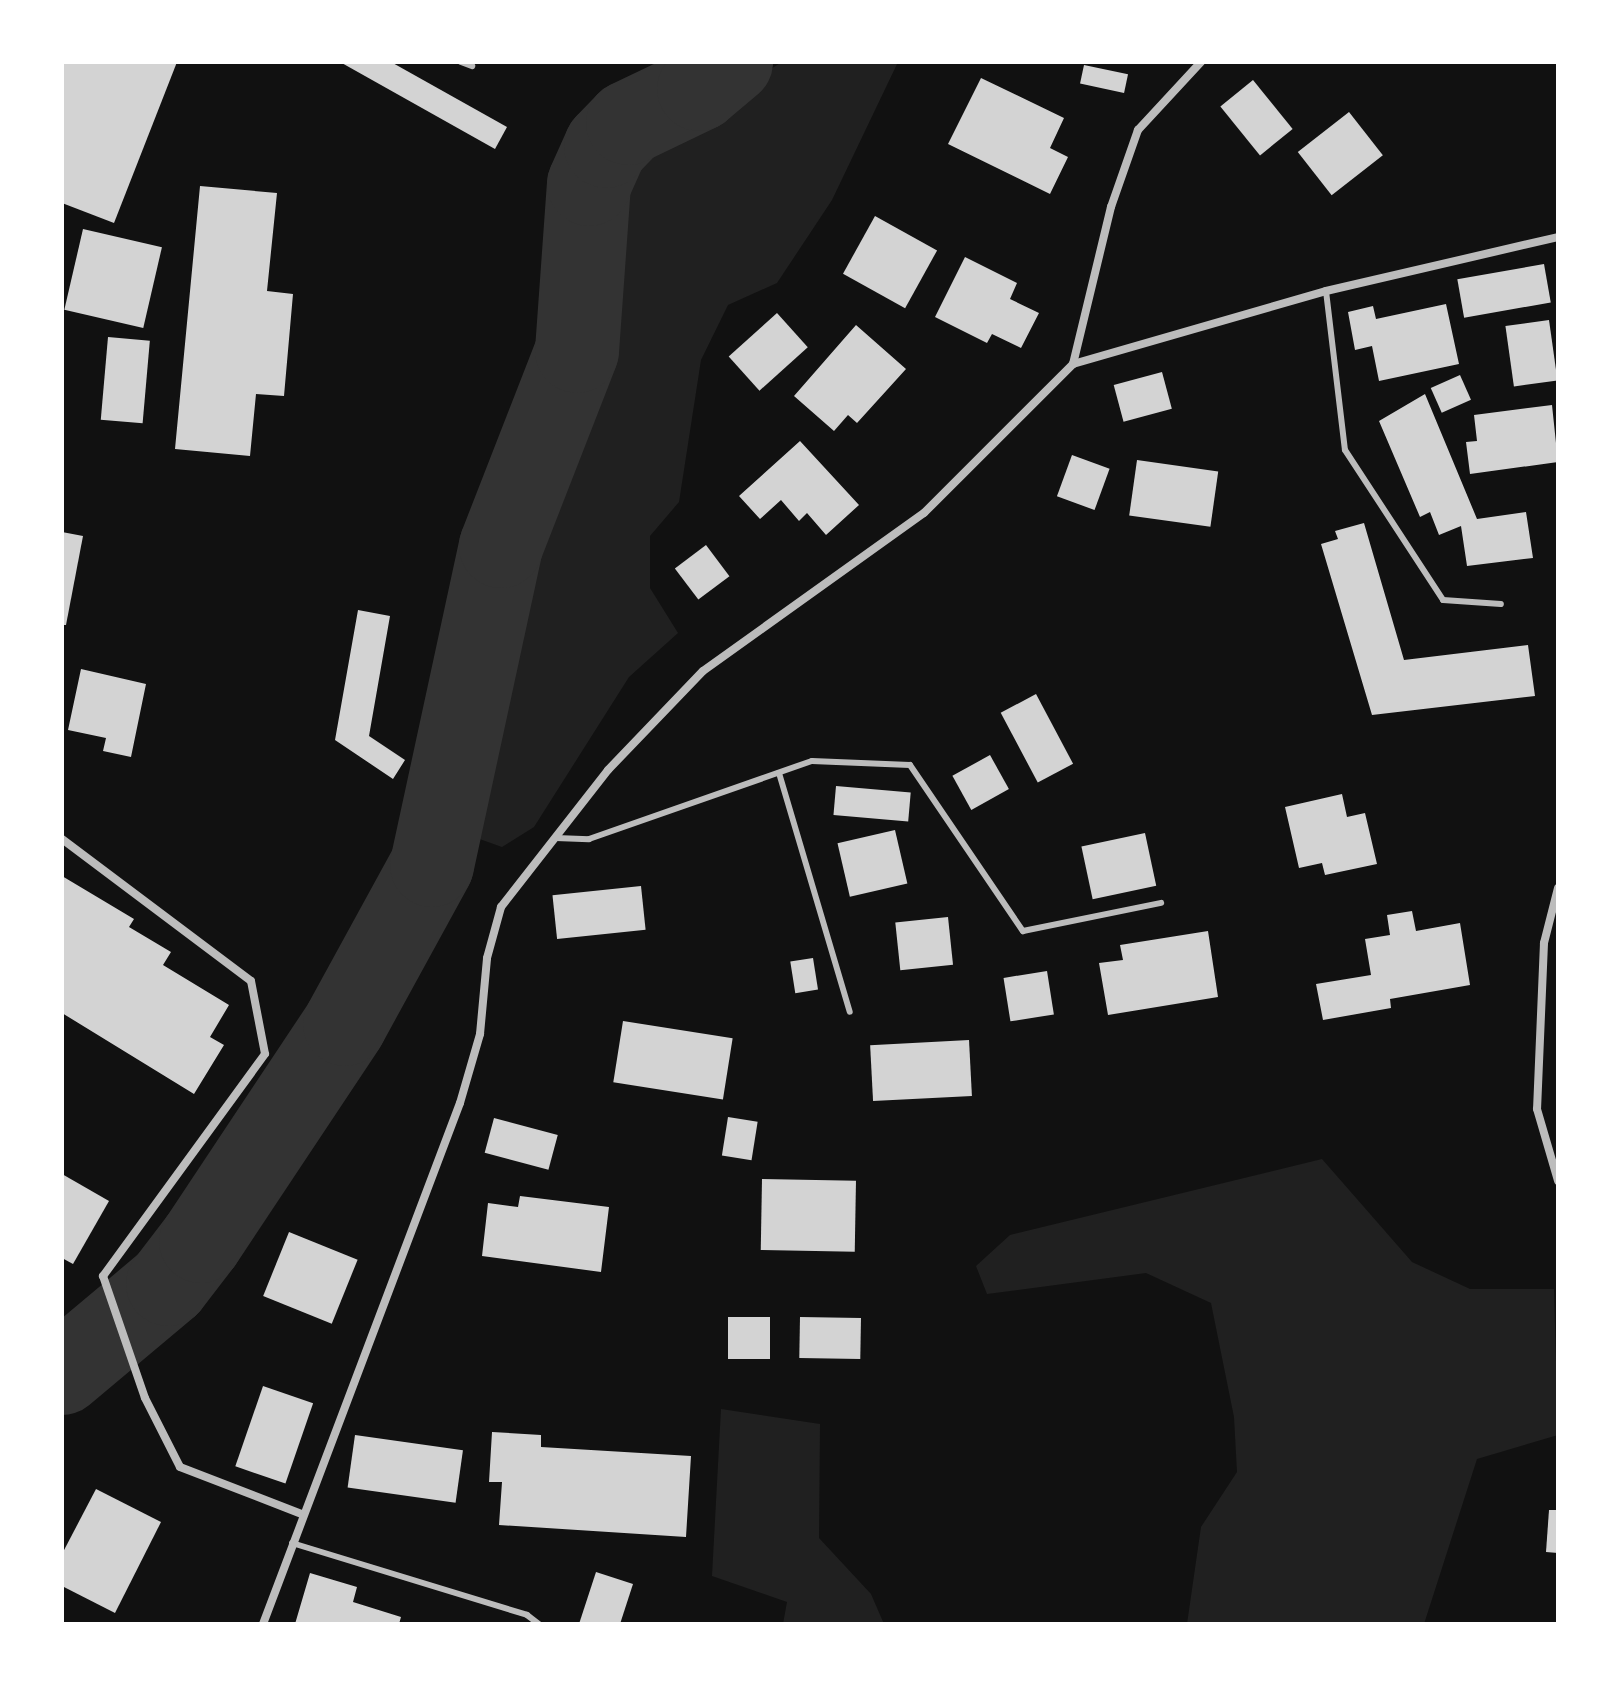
<!DOCTYPE html>
<style>
body{margin:0}
#map{position:relative;width:1620px;height:1686px;overflow:hidden;background:#111;font-family:Raleway,sans-serif}
div>[style]{position:absolute}
.green>*{inset:0;background:#202020}
.river>*{height:84px;margin:-42px;padding:0 42px;transform-origin:42px;border-radius:42px;background:#333}
.building>*{inset:0;background:#d3d3d3;transform-origin:0 0}
.service>*{height:6px;margin:-3px;padding:0 3px;transform-origin:3px;border-radius:3px;background:#bcbcbc}
.minor>*{height:8px;margin:-4px;padding:0 4px;transform-origin:4px;border-radius:4px;background:#bcbcbc}
span{translate:-50% -50%;white-space:nowrap;text-align:center;line-height:1.15;-webkit-text-stroke:8px #fff;paint-order:stroke}
.frame{position:absolute;inset:0;border:64px solid #fff;pointer-events:none}
</style>
<div id="map">
<div class="green">
<i style="clip-path:polygon(782px 62px,898px 62px,832px 200px,777px 283px,728px 305px,701px 360px,679px 502px,650px 536px,650px 588px,678px 633px,629px 677px,534px 827px,502px 847px,474px 837px,485px 740px,539px 512px,597px 313px,595px 206px,642px 134px,703px 111px)"></i>
<i style="clip-path:polygon(1322px 1159px,1412px 1262px,1470px 1289px,1554px 1289px,1558px 1435px,1477px 1459px,1424px 1624px,1187px 1624px,1201px 1527px,1237px 1472px,1234px 1417px,1211px 1303px,1146px 1273px,987px 1294px,976px 1266px,1010px 1235px)"></i>
<i style="clip-path:polygon(721px 1409px,820px 1424px,819px 1538px,871px 1594px,884px 1624px,783px 1624px,787px 1602px,712px 1576px)"></i>
</div>
<div class="river">
<i style="left:62px;top:1373px;width:138px;rotate:-40deg"></i>
<i style="left:168px;top:1284px;width:54px;rotate:-52.5deg"></i>
<i style="left:201px;top:1241px;width:260px;rotate:-56.4deg"></i>
<i style="left:345px;top:1024px;width:181px;rotate:-61.3deg"></i>
<i style="left:432px;top:865px;width:326px;rotate:-77.8deg"></i>
<i style="left:501px;top:546px;width:209px;rotate:-68.7deg"></i>
<i style="left:577px;top:351px;width:167px;rotate:-85.9deg"></i>
<i style="left:589px;top:184px;width:42px;rotate:-65.9deg"></i>
<i style="left:606px;top:146px;width:32px;rotate:-46deg"></i>
<i style="left:628px;top:123px;width:79px;rotate:-25.6deg"></i>
<i style="left:699px;top:89px;width:42px;rotate:-40.2deg"></i>
</div>
<div class="building">
<i style="clip-path:polygon(62px 62px,177px 62px,114px 223px,62px 203px)"></i>
<i style="clip-path:polygon(340px 62px,391px 62px,507px 127px,495px 149px)"></i>
<i style="left:1084px;top:65px;width:45px;height:19px;rotate:12deg"></i>
<i style="clip-path:polygon(981px 78px,1064px 118px,1050px 148px,1068px 157px,1050px 194px,948px 144px)"></i>
<i style="left:1253px;top:80px;width:63px;height:42px;rotate:51deg"></i>
<i style="left:1349px;top:112px;width:55px;height:65px;rotate:52deg"></i>
<i style="clip-path:polygon(200px 186px,277px 193px,267px 291px,293px 294px,284px 396px,256px 394px,250px 456px,175px 449px)"></i>
<i style="left:875px;top:216px;width:71px;height:66px;rotate:29deg"></i>
<i style="left:83px;top:229px;width:81px;height:83px;rotate:13deg"></i>
<i style="clip-path:polygon(965px 257px,1017px 283px,1010px 299px,1039px 313px,1021px 348px,992px 334px,987px 343px,935px 317px)"></i>
<i style="left:1544px;top:264px;width:39px;height:88px;rotate:80deg"></i>
<i style="clip-path:polygon(1446px 304px,1459px 364px,1379px 381px,1372px 346px,1355px 350px,1348px 312px,1373px 306px,1376px 319px)"></i>
<i style="left:777px;top:313px;width:46px;height:65px;rotate:48deg"></i>
<i style="left:1549px;top:320px;width:61px;height:44px;rotate:82deg"></i>
<i style="clip-path:polygon(856px 325px,906px 369px,857px 423px,848px 415px,834px 431px,794px 396px)"></i>
<i style="left:108px;top:337px;width:42px;height:83px;rotate:5deg"></i>
<i style="left:1162px;top:372px;width:38px;height:50px;rotate:75deg"></i>
<i style="left:1460px;top:375px;width:27px;height:32px;rotate:66deg"></i>
<i style="clip-path:polygon(1425px 394px,1477px 519px,1526px 512px,1533px 558px,1467px 566px,1461px 526px,1439px 535px,1430px 512px,1420px 517px,1379px 421px)"></i>
<i style="clip-path:polygon(1552px 405px,1558px 462px,1470px 474px,1466px 442px,1477px 441px,1474px 415px)"></i>
<i style="clip-path:polygon(800px 441px,859px 505px,826px 535px,807px 513px,799px 521px,781px 500px,760px 519px,739px 496px)"></i>
<i style="left:1072px;top:455px;width:40px;height:44px;rotate:20deg"></i>
<i style="left:1137px;top:460px;width:82px;height:56px;rotate:8deg"></i>
<i style="clip-path:polygon(1364px 523px,1404px 660px,1528px 645px,1535px 696px,1372px 715px,1321px 544px,1338px 539px,1335px 531px)"></i>
<i style="clip-path:polygon(62px 532px,83px 536px,66px 625px,62px 625px)"></i>
<i style="left:706px;top:545px;width:39px;height:39px;rotate:53deg"></i>
<i style="clip-path:polygon(358px 610px,390px 616px,369px 736px,405px 760px,393px 779px,335px 740px)"></i>
<i style="clip-path:polygon(81px 669px,146px 684px,131px 757px,103px 751px,106px 738px,68px 730px)"></i>
<i style="left:1036px;top:694px;width:79px;height:40px;rotate:62deg"></i>
<i style="left:990px;top:755px;width:39px;height:43px;rotate:61deg"></i>
<i style="left:836px;top:786px;width:75px;height:29px;rotate:5deg"></i>
<i style="clip-path:polygon(1342px 794px,1347px 817px,1365px 813px,1377px 864px,1325px 875px,1322px 863px,1299px 868px,1285px 807px)"></i>
<i style="left:895px;top:830px;width:55px;height:59px;rotate:77deg"></i>
<i style="left:1145px;top:833px;width:54px;height:65px;rotate:78deg"></i>
<i style="clip-path:polygon(62px 876px,134px 919px,129px 927px,171px 952px,163px 965px,229px 1005px,210px 1037px,224px 1045px,194px 1094px,62px 1013px)"></i>
<i style="left:641px;top:886px;width:44px;height:89px;rotate:84deg"></i>
<i style="clip-path:polygon(1412px 911px,1416px 931px,1460px 923px,1470px 985px,1390px 999px,1391px 1008px,1323px 1020px,1316px 984px,1371px 975px,1365px 939px,1390px 935px,1387px 915px)"></i>
<i style="left:948px;top:917px;width:48px;height:53px;rotate:84deg"></i>
<i style="clip-path:polygon(1208px 931px,1218px 997px,1108px 1015px,1099px 963px,1123px 960px,1120px 945px)"></i>
<i style="left:813px;top:958px;width:32px;height:23px;rotate:81deg"></i>
<i style="left:1047px;top:971px;width:44px;height:44px;rotate:81deg"></i>
<i style="left:623px;top:1021px;width:111px;height:62px;rotate:9deg"></i>
<i style="left:969px;top:1040px;width:56px;height:99px;rotate:87deg"></i>
<i style="left:728px;top:1117px;width:30px;height:39px;rotate:9deg"></i>
<i style="left:494px;top:1118px;width:66px;height:36px;rotate:15deg"></i>
<i style="clip-path:polygon(62px 1174px,109px 1201px,73px 1264px,62px 1258px)"></i>
<i style="left:762px;top:1179px;width:94px;height:71px;rotate:1deg"></i>
<i style="clip-path:polygon(520px 1196px,609px 1207px,601px 1272px,482px 1256px,488px 1203px,518px 1207px)"></i>
<i style="left:289px;top:1232px;width:74px;height:69px;rotate:22deg"></i>
<i style="left:728px;top:1317px;width:42px;height:42px"></i>
<i style="left:800px;top:1317px;width:61px;height:41px;rotate:1deg"></i>
<i style="left:263px;top:1386px;width:53px;height:85px;rotate:19deg"></i>
<i style="clip-path:polygon(492px 1432px,541px 1435px,541px 1447px,691px 1456px,686px 1537px,499px 1525px,502px 1482px,489px 1482px)"></i>
<i style="left:355px;top:1435px;width:109px;height:53px;rotate:8deg"></i>
<i style="clip-path:polygon(96px 1489px,161px 1522px,115px 1613px,62px 1586px,62px 1554px)"></i>
<i style="clip-path:polygon(1549px 1510px,1558px 1510px,1558px 1553px,1546px 1552px)"></i>
<i style="clip-path:polygon(596px 1572px,633px 1584px,620px 1624px,579px 1624px)"></i>
<i style="clip-path:polygon(310px 1573px,357px 1587px,353px 1602px,401px 1617px,399px 1624px,295px 1624px)"></i>
</div>
<div class="service">
<i style="left:461px;top:62px;width:12px;rotate:20deg"></i>
<i style="left:1326px;top:291px;width:160px;rotate:83.2deg"></i>
<i style="left:1345px;top:450px;width:179px;rotate:56.8deg"></i>
<i style="left:1443px;top:600px;width:58px;rotate:3.9deg"></i>
<i style="left:779px;top:773px;width:249px;rotate:73.5deg"></i>
<i style="left:556px;top:838px;width:33px;rotate:2deg"></i>
<i style="left:589px;top:839px;width:236px;rotate:-19.3deg"></i>
<i style="left:812px;top:761px;width:98px;rotate:2.3deg"></i>
<i style="left:910px;top:765px;width:201px;rotate:55.8deg"></i>
<i style="left:1023px;top:931px;width:141px;rotate:-11.5deg"></i>
<i style="left:292px;top:1543px;width:246px;rotate:17deg"></i>
<i style="left:527px;top:1615px;width:15px;rotate:37deg"></i>
</div>
<div class="minor">
<i style="left:1073px;top:364px;width:162px;rotate:-76.4deg"></i>
<i style="left:1111px;top:207px;width:82px;rotate:-70.7deg"></i>
<i style="left:1138px;top:130px;width:93px;rotate:-47.2deg"></i>
<i style="left:62px;top:839px;width:236px;rotate:36.9deg"></i>
<i style="left:251px;top:981px;width:74px;rotate:79.1deg"></i>
<i style="left:265px;top:1054px;width:275px;rotate:126.1deg"></i>
<i style="left:103px;top:1276px;width:129px;rotate:71deg"></i>
<i style="left:145px;top:1398px;width:77px;rotate:63.1deg"></i>
<i style="left:180px;top:1467px;width:131px;rotate:21.1deg"></i>
<i style="left:1558px;top:888px;width:57px;rotate:104.3deg"></i>
<i style="left:1544px;top:943px;width:166px;rotate:92.4deg"></i>
<i style="left:1537px;top:1109px;width:75px;rotate:73.7deg"></i>
<i style="left:263px;top:1624px;width:557px;rotate:-69.29deg"></i>
<i style="left:460px;top:1103px;width:72px;rotate:-73.8deg"></i>
<i style="left:480px;top:1034px;width:76px;rotate:-84.7deg"></i>
<i style="left:487px;top:958px;width:53px;rotate:-74.6deg"></i>
<i style="left:501px;top:907px;width:174px;rotate:-52deg"></i>
<i style="left:608px;top:770px;width:137px;rotate:-46.2deg"></i>
<i style="left:703px;top:671px;width:272px;rotate:-35.6deg"></i>
<i style="left:924px;top:513px;width:211px;rotate:-45deg"></i>
<i style="left:1073px;top:364px;width:263px;rotate:-16.1deg"></i>
<i style="left:1326px;top:291px;width:238px;rotate:-13.1deg"></i>
</div>
<div class="frame"></div>
</div>
